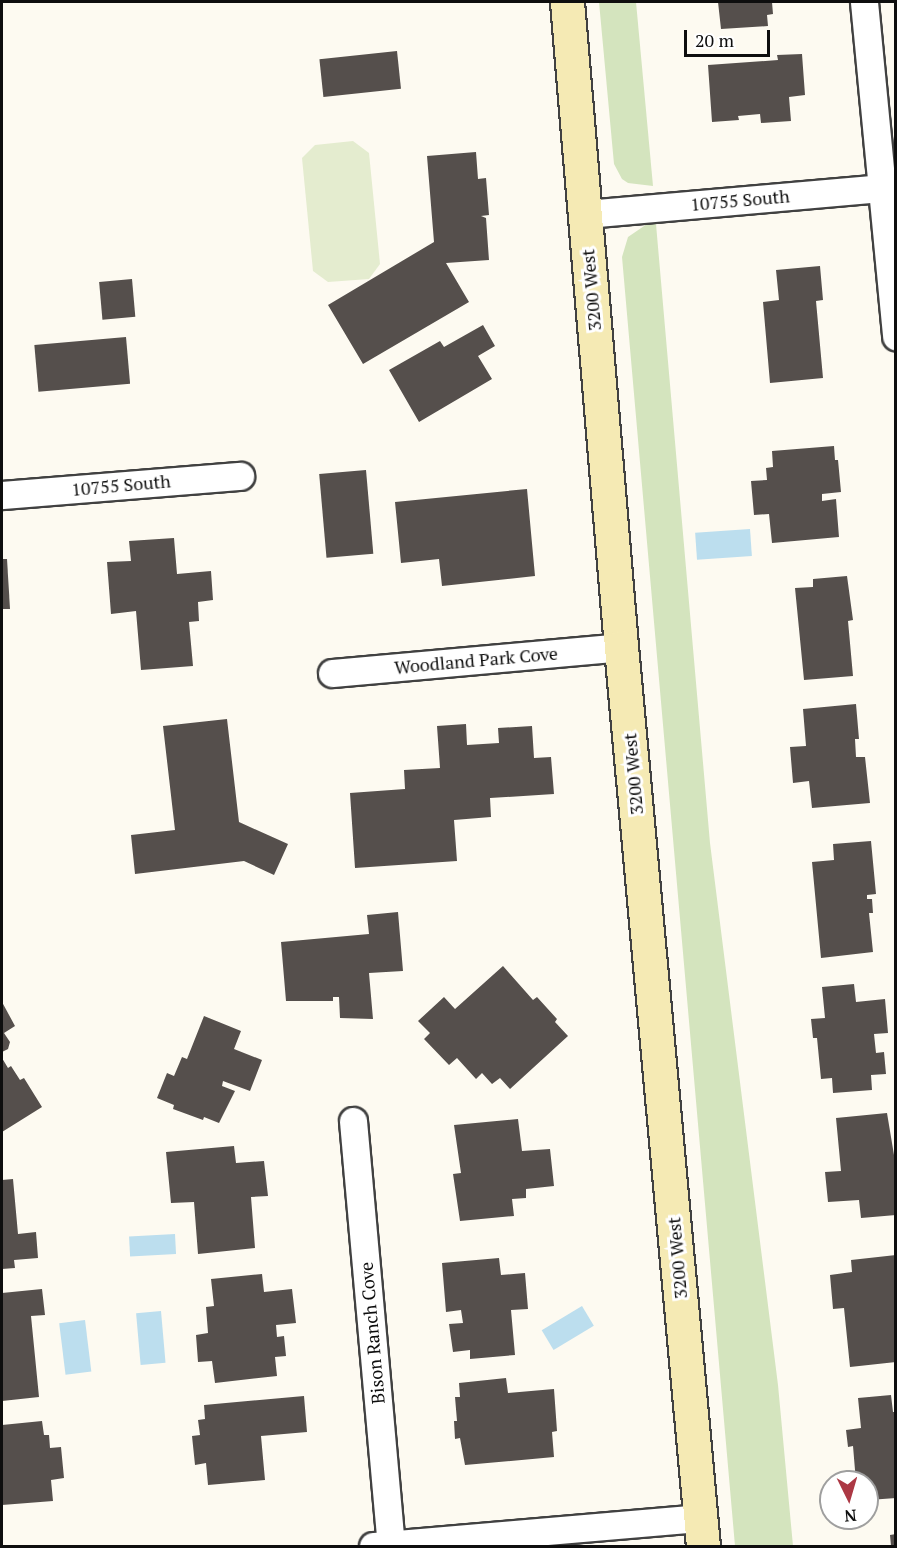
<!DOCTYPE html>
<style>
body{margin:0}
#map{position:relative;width:897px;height:1548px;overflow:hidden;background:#fdfaf1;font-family:"PT Serif",serif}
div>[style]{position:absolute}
.green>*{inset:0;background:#d4e4be}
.pitch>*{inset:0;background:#e4eccf}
.water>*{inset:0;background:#bcdeee;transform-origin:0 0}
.building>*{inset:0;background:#554f4c;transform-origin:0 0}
.roads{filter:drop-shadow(2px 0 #414141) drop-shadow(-2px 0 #414141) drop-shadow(0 2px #414141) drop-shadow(0 -2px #414141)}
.street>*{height:27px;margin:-13.5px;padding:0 13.5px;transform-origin:13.5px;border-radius:13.5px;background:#fff}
.secondary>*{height:33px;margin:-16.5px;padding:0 16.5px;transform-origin:16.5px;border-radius:16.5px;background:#f5eab4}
span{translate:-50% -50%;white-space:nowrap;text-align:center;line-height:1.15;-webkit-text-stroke:6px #fff;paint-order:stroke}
.street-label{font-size:18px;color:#0e0e0e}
.frame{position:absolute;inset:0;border:3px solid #0e0e0e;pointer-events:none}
.north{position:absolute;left:819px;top:1470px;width:60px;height:60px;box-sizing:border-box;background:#fff;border:2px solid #9f9f9f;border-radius:50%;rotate:175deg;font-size:16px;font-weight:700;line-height:24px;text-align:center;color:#0e0e0e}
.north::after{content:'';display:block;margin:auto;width:21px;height:27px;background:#ac3844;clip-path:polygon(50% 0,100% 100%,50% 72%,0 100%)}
.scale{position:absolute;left:684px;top:30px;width:86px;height:27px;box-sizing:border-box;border:3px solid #0e0e0e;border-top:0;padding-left:8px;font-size:18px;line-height:21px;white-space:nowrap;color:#0e0e0e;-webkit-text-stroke:4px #fff;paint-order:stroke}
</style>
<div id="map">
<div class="green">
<i style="clip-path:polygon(599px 2px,636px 2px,653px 186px,628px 183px,622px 179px,614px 164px)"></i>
<i style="clip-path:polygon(647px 224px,656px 224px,710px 843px,778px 1385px,793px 1546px,735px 1546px,622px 257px,628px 237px)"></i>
</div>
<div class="pitch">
<i style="clip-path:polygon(353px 141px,369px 153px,380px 264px,369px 279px,328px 282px,313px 271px,302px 158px,315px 145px)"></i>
</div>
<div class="water">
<i style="left:750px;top:529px;width:27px;height:55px;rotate:86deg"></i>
<i style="left:175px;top:1234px;width:20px;height:46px;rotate:87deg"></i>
<i style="left:582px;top:1306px;width:23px;height:47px;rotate:59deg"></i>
<i style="left:161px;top:1311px;width:52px;height:25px;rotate:85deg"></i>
<i style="left:85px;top:1320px;width:52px;height:26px;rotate:83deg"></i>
</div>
<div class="building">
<i style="clip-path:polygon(718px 2px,772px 2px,773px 14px,767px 15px,768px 26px,721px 29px)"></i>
<i style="left:397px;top:51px;width:38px;height:78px;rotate:84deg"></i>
<i style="clip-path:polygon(802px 54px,805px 95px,789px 97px,791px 121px,761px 123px,760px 114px,738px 116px,739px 120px,712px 122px,708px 65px,778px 60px,777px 55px)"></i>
<i style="clip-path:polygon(476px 152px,478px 179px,486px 178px,489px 215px,481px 216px,486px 218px,489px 260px,446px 263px,469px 302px,363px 364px,328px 305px,434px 242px,427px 156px)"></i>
<i style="clip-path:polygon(820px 266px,823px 300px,816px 301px,823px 378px,770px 383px,763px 302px,779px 300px,776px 270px)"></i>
<i style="left:132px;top:279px;width:38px;height:33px;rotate:85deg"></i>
<i style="clip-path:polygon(483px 325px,495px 346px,478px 356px,492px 379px,419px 422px,389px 370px,440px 341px,444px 347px)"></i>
<i style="left:126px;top:337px;width:47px;height:92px;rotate:85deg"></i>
<i style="clip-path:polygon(834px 446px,835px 460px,838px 460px,841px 492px,822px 494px,822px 501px,836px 499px,839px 537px,772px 543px,769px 514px,754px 515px,751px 481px,767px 480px,766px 468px,773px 467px,772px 451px)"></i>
<i style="left:366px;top:470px;width:84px;height:47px;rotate:85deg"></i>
<i style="clip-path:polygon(527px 489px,535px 576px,442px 586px,439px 559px,401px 563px,395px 502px)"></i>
<i style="clip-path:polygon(174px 538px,177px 574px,211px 571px,213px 600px,198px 602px,199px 621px,189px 622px,193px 666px,141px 670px,136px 611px,111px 614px,107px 562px,131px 561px,129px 541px)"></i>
<i style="clip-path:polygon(2px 559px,7px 559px,10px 609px,2px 609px)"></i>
<i style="clip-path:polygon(847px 576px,853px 620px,848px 621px,853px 676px,804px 680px,795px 588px,813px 587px,813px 579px)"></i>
<i style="clip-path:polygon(856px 704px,859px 739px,855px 739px,856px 757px,865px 757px,870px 803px,812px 808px,809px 781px,793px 783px,790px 747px,806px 746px,803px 709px)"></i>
<i style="clip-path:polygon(227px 719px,239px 822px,288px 844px,274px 875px,244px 861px,135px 874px,131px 835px,175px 830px,163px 726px)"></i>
<i style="clip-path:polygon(466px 724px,467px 745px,499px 743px,498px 728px,532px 726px,534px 758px,551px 757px,554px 794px,490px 798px,491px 817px,454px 820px,457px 861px,355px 868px,350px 793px,405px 789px,404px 770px,440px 768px,437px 726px)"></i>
<i style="clip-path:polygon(871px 841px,876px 894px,867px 895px,867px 899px,872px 899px,873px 913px,869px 913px,873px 952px,821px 958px,812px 862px,834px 860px,833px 844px)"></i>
<i style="clip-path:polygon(398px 912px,403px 971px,369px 973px,373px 1019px,340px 1018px,339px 997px,333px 997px,333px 1001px,286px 1001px,281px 942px,369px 934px,367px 915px)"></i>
<i style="clip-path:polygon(503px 966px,533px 1000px,537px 997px,557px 1019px,555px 1022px,568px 1036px,510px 1089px,500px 1078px,492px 1084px,482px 1073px,476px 1079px,457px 1058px,449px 1065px,424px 1039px,430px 1033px,418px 1021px,444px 997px,455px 1009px)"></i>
<i style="clip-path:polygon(854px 984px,856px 1002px,885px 999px,888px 1033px,874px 1034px,876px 1053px,884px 1052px,886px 1074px,871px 1075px,872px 1090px,833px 1093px,832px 1078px,821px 1079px,817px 1038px,813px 1038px,811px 1019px,825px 1018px,822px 987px)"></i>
<i style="clip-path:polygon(2px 1002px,15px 1026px,4px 1033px,10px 1042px,8px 1049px,2px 1052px)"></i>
<i style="clip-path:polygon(204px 1016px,241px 1031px,234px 1049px,262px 1060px,250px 1091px,223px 1081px,222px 1086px,235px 1091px,219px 1123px,204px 1117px,203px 1120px,173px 1109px,174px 1105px,157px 1098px,167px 1073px,174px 1076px,182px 1057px,187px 1059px)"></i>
<i style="clip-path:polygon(2px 1058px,8px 1068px,11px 1066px,20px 1080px,24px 1078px,42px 1107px,2px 1132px)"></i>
<i style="clip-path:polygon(887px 1113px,896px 1167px,896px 1215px,861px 1218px,859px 1200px,828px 1202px,825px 1172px,841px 1171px,836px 1118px)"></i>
<i style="clip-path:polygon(518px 1119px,522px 1151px,550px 1149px,554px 1186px,526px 1189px,526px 1198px,512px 1199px,514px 1216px,460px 1221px,453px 1174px,461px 1173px,454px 1125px)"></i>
<i style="clip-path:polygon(234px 1146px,236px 1163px,264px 1161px,268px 1196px,251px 1197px,255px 1248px,198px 1254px,194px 1202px,171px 1203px,166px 1152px)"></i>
<i style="clip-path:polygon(13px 1179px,18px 1234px,36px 1232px,38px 1258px,14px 1260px,15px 1268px,2px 1269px,2px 1180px)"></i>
<i style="clip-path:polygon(896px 1255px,896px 1362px,850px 1367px,844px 1308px,833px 1309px,830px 1275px,852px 1272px,851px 1260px)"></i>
<i style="clip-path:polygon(499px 1258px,501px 1275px,525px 1273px,528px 1309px,511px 1310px,515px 1355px,470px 1359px,470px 1350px,453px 1352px,449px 1324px,463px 1323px,461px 1310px,446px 1312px,442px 1263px)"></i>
<i style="clip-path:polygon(262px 1274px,264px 1292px,292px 1289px,296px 1323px,276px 1325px,277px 1337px,284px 1336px,286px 1356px,275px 1357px,277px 1376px,215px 1383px,212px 1361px,198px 1362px,196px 1335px,208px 1333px,206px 1307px,214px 1306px,211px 1279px)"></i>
<i style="clip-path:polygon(42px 1289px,45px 1315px,31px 1316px,39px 1397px,2px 1401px,2px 1293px)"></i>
<i style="clip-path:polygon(506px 1378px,508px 1393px,554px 1389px,557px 1431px,552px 1432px,554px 1457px,465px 1465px,460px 1438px,455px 1439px,454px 1421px,457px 1421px,455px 1397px,460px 1397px,459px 1383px)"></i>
<i style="clip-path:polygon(891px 1395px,893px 1412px,896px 1412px,896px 1498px,869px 1500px,867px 1482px,856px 1482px,853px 1446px,848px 1447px,846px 1430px,861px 1428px,858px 1398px)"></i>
<i style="clip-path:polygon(304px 1396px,307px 1432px,261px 1436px,265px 1480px,208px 1485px,206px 1463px,195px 1465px,192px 1436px,200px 1435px,198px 1420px,205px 1419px,204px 1405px)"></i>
<i style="clip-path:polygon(42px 1421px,44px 1435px,49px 1435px,50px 1448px,61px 1447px,64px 1478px,51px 1480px,53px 1501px,2px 1505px,2px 1425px)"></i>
<i style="clip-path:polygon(896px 1534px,896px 1546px,891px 1546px,890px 1535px)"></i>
</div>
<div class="roads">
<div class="street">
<i style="left:864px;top:2px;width:336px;rotate:84.5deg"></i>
<i style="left:585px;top:214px;width:312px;rotate:-5deg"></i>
<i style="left:2px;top:495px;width:239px;rotate:-4.6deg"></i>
<i style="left:332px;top:673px;width:290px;rotate:-5.1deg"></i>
<i style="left:353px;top:1121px;width:426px;rotate:84.9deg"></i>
<i style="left:373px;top:1546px;width:328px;rotate:-4.9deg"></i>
</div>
<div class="secondary">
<i style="left:567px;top:2px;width:647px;rotate:85.21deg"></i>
<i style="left:621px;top:647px;width:903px;rotate:84.79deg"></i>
</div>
</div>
<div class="street-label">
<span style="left:740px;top:200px;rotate:-5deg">10755 South</span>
<span style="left:591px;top:290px;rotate:-95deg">3200 West</span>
<span style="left:121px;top:485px;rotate:-5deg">10755 South</span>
<span style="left:476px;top:660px;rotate:-5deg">Woodland Park Cove</span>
<span style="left:633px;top:774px;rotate:-95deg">3200 West</span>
<span style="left:677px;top:1258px;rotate:-95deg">3200 West</span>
<span style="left:372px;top:1333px;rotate:-95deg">Bison Ranch Cove</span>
</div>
<div class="frame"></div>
<div class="north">N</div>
<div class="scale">20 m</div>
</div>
